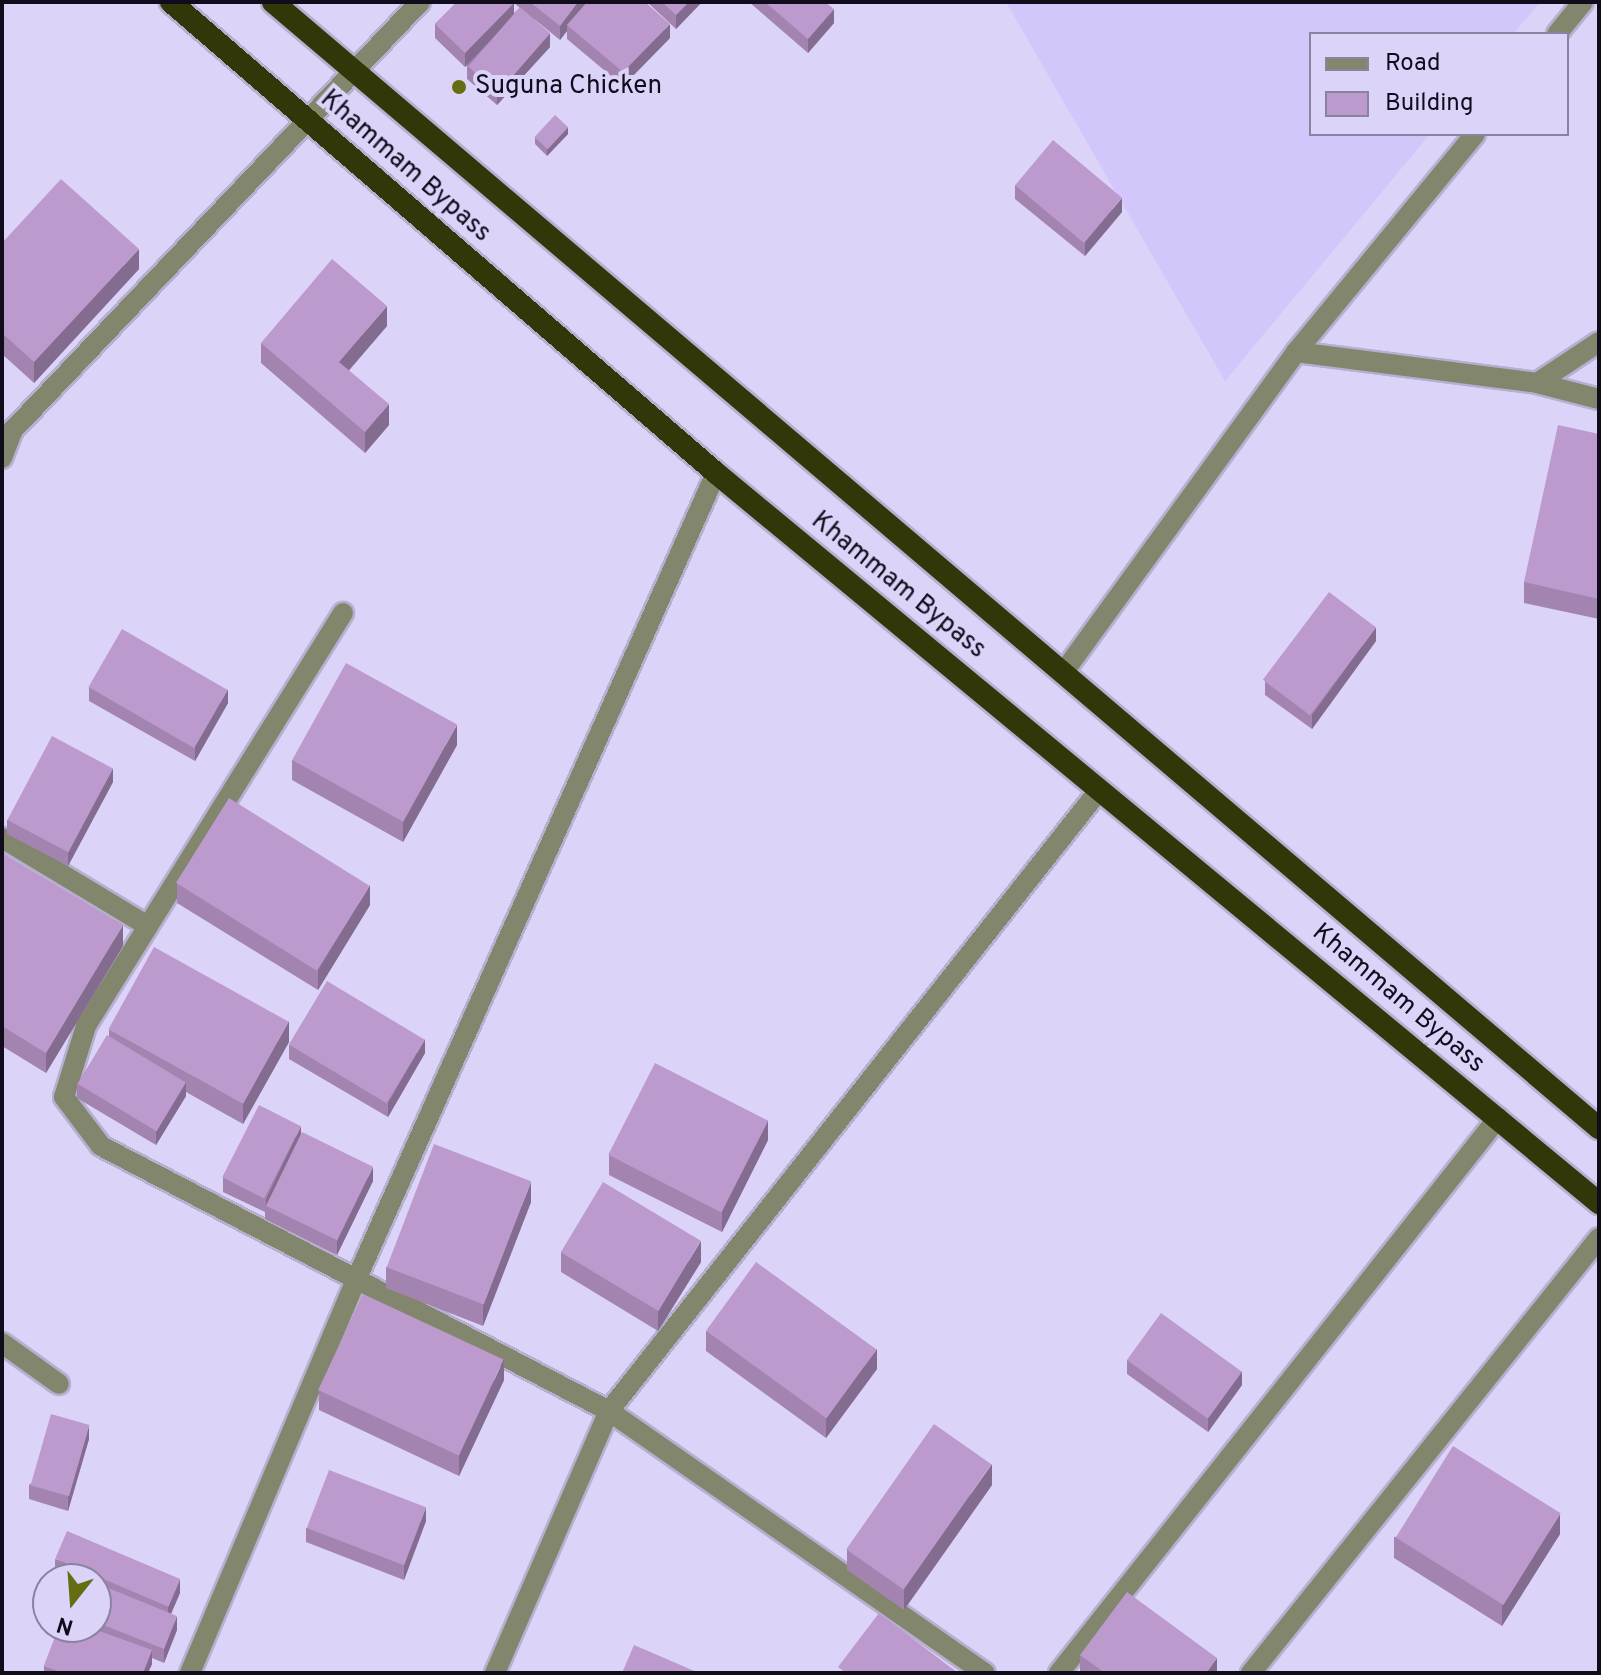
<!DOCTYPE html>
<style>
body{margin:0}
#map{position:relative;width:1601px;height:1675px;overflow:hidden;background:#dbd3f8;font-family:Overpass,sans-serif}
div>[style]{position:absolute}
.built>*{inset:0;background:#d2c6fb}
.roads{filter:drop-shadow(2px 0 #b6afd0) drop-shadow(-2px 0 #b6afd0) drop-shadow(0 2px #b6afd0) drop-shadow(0 -2px #b6afd0)}
.minor>*{height:20px;margin:-10px;padding:0 10px;transform-origin:10px;border-radius:10px;background:#82866d}
.trunk>*{height:22px;margin:-11px;padding:0 11px;transform-origin:11px;border-radius:11px;background:#323608}
.wall>*{inset:0;background:#a384b0}
.shaded-wall>*{inset:0;background:#846c90}
.building>*{inset:0;background:#bd9acd;transform-origin:0 0}
.dots>*{width:22px;height:22px;translate:-50% -50%;box-sizing:border-box;border:4px solid #dbd3f8;border-radius:50%}
span{translate:-50% -50%;white-space:nowrap;text-align:center;line-height:1.15;-webkit-text-stroke:8px #dbd3f8;paint-order:stroke}
.poi-label{font-size:26px;color:#100c1c}
.left{translate:0 -50%;text-align:left}
.street-label{font-size:26px;color:#100c1c}
.frame{position:absolute;inset:0;border:4px solid #100c1c;pointer-events:none}
.legend{position:absolute;left:1309px;top:32px;width:260px;height:104px;box-sizing:border-box;background:#dbd3f8;border:2px solid #8a83a0;margin:0;padding:10px 14px;list-style:none;font-size:24px;color:#100c1c}
.legend li{display:flex;align-items:center;gap:16px;height:40px}
.legend b{width:40px;border:2px solid #8a83a0}
.north{position:absolute;left:32px;top:1563px;width:80px;height:80px;box-sizing:border-box;background:#dbd3f8;border:2px solid #8a83a0;border-radius:50%;rotate:197deg;font-size:22px;font-weight:700;line-height:32px;text-align:center;color:#100c1c}
.north::after{content:'';display:block;margin:auto;width:28px;height:36px;background:#656d13;clip-path:polygon(50% 0,100% 100%,50% 72%,0 100%)}
</style>
<div id="map">
<div class="built">
<i style="clip-path:polygon(1006px 2px,1540px 2px,1513px 34px,1311px 34px,1311px 134px,1430px 134px,1225px 381px)"></i>
</div>
<div class="roads">
<div class="minor">
<i style="left:1557px;top:34px;width:41px;rotate:-50.9deg"></i>
<i style="left:1296px;top:352px;width:243px;rotate:7.3deg"></i>
<i style="left:1537px;top:383px;width:64px;rotate:14.5deg"></i>
<i style="left:1537px;top:383px;width:74px;rotate:-33.5deg"></i>
<i style="left:2px;top:458px;width:30px;rotate:-69deg"></i>
<i style="left:13px;top:430px;width:591px;rotate:-46.44deg"></i>
<i style="left:343px;top:613px;width:486px;rotate:121.9deg"></i>
<i style="left:86px;top:1026px;width:74px;rotate:107.2deg"></i>
<i style="left:64px;top:1097px;width:61px;rotate:52.9deg"></i>
<i style="left:101px;top:1146px;width:573px;rotate:27.55deg"></i>
<i style="left:609px;top:1411px;width:458px;rotate:34.9deg"></i>
<i style="left:1063px;top:673px;width:397px;rotate:-54deg"></i>
<i style="left:1296px;top:352px;width:282px;rotate:-50.6deg"></i>
<i style="left:2px;top:838px;width:170px;rotate:31.1deg"></i>
<i style="left:2px;top:1343px;width:70px;rotate:35.7deg"></i>
<i style="left:190px;top:1673px;width:427px;rotate:-67.1deg"></i>
<i style="left:356px;top:1280px;width:884px;rotate:-65.96deg"></i>
<i style="left:495px;top:1673px;width:286px;rotate:-66.5deg"></i>
<i style="left:609px;top:1411px;width:792px;rotate:-51.71deg"></i>
<i style="left:1059px;top:1673px;width:708px;rotate:-51.66deg"></i>
<i style="left:1251px;top:1673px;width:557px;rotate:-51.34deg"></i>
</div>
<div class="trunk">
<i style="left:171px;top:2px;width:720px;rotate:40.83deg"></i>
<i style="left:716px;top:473px;width:1146px;rotate:39.58deg"></i>
<i style="left:273px;top:2px;width:1740px;rotate:40.34deg"></i>
</div>
</div>
<div class="wall">
<i style="clip-path:polygon(evenodd,457px 2px,645px 2px,670px 38px,623px 86px,567px 39px,567px 31px,560px 40px,534px 19px,550px 47px,497px 105px,467px 79px,467px 65px,465px 67px,435px 38px,435px 24px,457px 2px,514px 3px,520px 8px,514px 13px,514px 3px)"></i>
<i style="clip-path:polygon(647px 2px,702px 2px,676px 29px)"></i>
<i style="clip-path:polygon(749px 2px,825px 2px,834px 23px,808px 53px)"></i>
<i style="clip-path:polygon(568px 134px,547px 156px,535px 144px,535px 137px)"></i>
<i style="clip-path:polygon(1015px 185px,1122px 212px,1085px 256px,1015px 199px)"></i>
<i style="clip-path:polygon(2px 243px,139px 269px,34px 383px,2px 354px)"></i>
<i style="clip-path:polygon(387px 326px,349px 370px,389px 425px,365px 453px,261px 363px,261px 343px)"></i>
<i style="clip-path:polygon(1599px 434px,1599px 619px,1524px 603px,1524px 582px)"></i>
<i style="clip-path:polygon(1376px 641px,1312px 729px,1265px 695px,1265px 681px)"></i>
<i style="clip-path:polygon(89px 687px,228px 703px,195px 761px,89px 701px)"></i>
<i style="clip-path:polygon(457px 745px,403px 842px,292px 780px,292px 760px)"></i>
<i style="clip-path:polygon(113px 782px,68px 866px,7px 834px,7px 820px)"></i>
<i style="clip-path:polygon(2px 853px,123px 946px,46px 1073px,2px 1046px)"></i>
<i style="clip-path:polygon(177px 883px,370px 905px,318px 990px,177px 903px)"></i>
<i style="clip-path:polygon(109px 1030px,289px 1042px,243px 1124px,186px 1092px,186px 1096px,156px 1145px,77px 1098px,77px 1084px,109px 1036px)"></i>
<i style="clip-path:polygon(289px 1045px,425px 1053px,388px 1117px,289px 1059px)"></i>
<i style="clip-path:polygon(301px 1133px,373px 1181px,337px 1255px,265px 1219px,265px 1212px,223px 1192px,223px 1178px)"></i>
<i style="clip-path:polygon(768px 1140px,722px 1232px,609px 1175px,609px 1155px)"></i>
<i style="clip-path:polygon(531px 1202px,483px 1326px,386px 1288px,386px 1267px)"></i>
<i style="clip-path:polygon(561px 1252px,701px 1262px,658px 1331px,561px 1272px)"></i>
<i style="clip-path:polygon(706px 1331px,877px 1369px,826px 1438px,706px 1351px)"></i>
<i style="clip-path:polygon(1127px 1360px,1242px 1385px,1208px 1432px,1127px 1374px)"></i>
<i style="clip-path:polygon(504px 1380px,459px 1476px,319px 1410px,319px 1390px)"></i>
<i style="clip-path:polygon(89px 1439px,68px 1511px,29px 1499px,29px 1485px)"></i>
<i style="clip-path:polygon(992px 1485px,904px 1610px,847px 1570px,847px 1550px)"></i>
<i style="clip-path:polygon(426px 1521px,404px 1580px,306px 1542px,306px 1528px)"></i>
<i style="clip-path:polygon(1560px 1534px,1502px 1626px,1394px 1558px,1394px 1537px)"></i>
<i style="clip-path:polygon(55px 1559px,180px 1593px,171px 1613px,177px 1630px,164px 1663px,152px 1658px,152px 1664px,148px 1673px,44px 1673px,44px 1666px,59px 1627px,96px 1627px,96px 1579px,58px 1579px,60px 1575px,55px 1573px)"></i>
<i style="clip-path:polygon(1080px 1655px,1217px 1673px,1080px 1673px)"></i>
</div>
<div class="shaded-wall">
<i style="clip-path:polygon(578px 2px,589px 2px,567px 25px,567px 31px,560px 40px,560px 26px)"></i>
<i style="clip-path:polygon(689px 2px,702px 2px,676px 29px,676px 15px)"></i>
<i style="clip-path:polygon(514px 3px,514px 16px,465px 67px,465px 53px)"></i>
<i style="clip-path:polygon(834px 9px,834px 23px,808px 53px,808px 39px)"></i>
<i style="clip-path:polygon(670px 24px,670px 38px,623px 86px,623px 72px)"></i>
<i style="clip-path:polygon(550px 33px,550px 47px,497px 105px,497px 91px)"></i>
<i style="clip-path:polygon(568px 127px,568px 134px,547px 156px,547px 149px)"></i>
<i style="clip-path:polygon(1122px 198px,1122px 212px,1085px 256px,1085px 242px)"></i>
<i style="clip-path:polygon(139px 249px,139px 269px,34px 383px,34px 362px)"></i>
<i style="clip-path:polygon(387px 306px,387px 326px,339px 382px,339px 362px)"></i>
<i style="clip-path:polygon(389px 404px,389px 425px,365px 453px,365px 432px)"></i>
<i style="clip-path:polygon(1376px 627px,1376px 641px,1312px 729px,1312px 715px)"></i>
<i style="clip-path:polygon(228px 689px,228px 703px,195px 761px,195px 747px)"></i>
<i style="clip-path:polygon(457px 725px,457px 745px,403px 842px,403px 821px)"></i>
<i style="clip-path:polygon(113px 768px,113px 782px,68px 866px,68px 853px)"></i>
<i style="clip-path:polygon(370px 885px,370px 905px,318px 990px,318px 970px)"></i>
<i style="clip-path:polygon(123px 925px,123px 946px,46px 1073px,46px 1053px)"></i>
<i style="clip-path:polygon(289px 1021px,289px 1042px,243px 1124px,243px 1104px)"></i>
<i style="clip-path:polygon(425px 1039px,425px 1053px,388px 1117px,388px 1103px)"></i>
<i style="clip-path:polygon(186px 1082px,186px 1096px,156px 1145px,156px 1132px)"></i>
<i style="clip-path:polygon(768px 1120px,768px 1140px,722px 1232px,722px 1211px)"></i>
<i style="clip-path:polygon(301px 1126px,301px 1140px,266px 1206px,266px 1199px)"></i>
<i style="clip-path:polygon(373px 1167px,373px 1181px,337px 1255px,337px 1241px)"></i>
<i style="clip-path:polygon(531px 1182px,531px 1202px,483px 1326px,483px 1305px)"></i>
<i style="clip-path:polygon(701px 1241px,701px 1262px,658px 1331px,658px 1311px)"></i>
<i style="clip-path:polygon(877px 1349px,877px 1369px,826px 1438px,826px 1417px)"></i>
<i style="clip-path:polygon(504px 1359px,504px 1380px,459px 1476px,459px 1456px)"></i>
<i style="clip-path:polygon(1242px 1371px,1242px 1385px,1208px 1432px,1208px 1418px)"></i>
<i style="clip-path:polygon(89px 1425px,89px 1439px,68px 1511px,68px 1497px)"></i>
<i style="clip-path:polygon(992px 1464px,992px 1485px,904px 1610px,904px 1589px)"></i>
<i style="clip-path:polygon(426px 1507px,426px 1521px,404px 1580px,404px 1566px)"></i>
<i style="clip-path:polygon(1560px 1514px,1560px 1534px,1502px 1626px,1502px 1605px)"></i>
<i style="clip-path:polygon(180px 1579px,180px 1593px,168px 1621px,168px 1607px)"></i>
<i style="clip-path:polygon(177px 1616px,177px 1630px,164px 1663px,164px 1649px)"></i>
<i style="clip-path:polygon(152px 1650px,152px 1664px,148px 1673px,143px 1673px)"></i>
<i style="clip-path:polygon(1217px 1658px,1217px 1673px,1206px 1673px)"></i>
</div>
<div class="building">
<i style="clip-path:polygon(457px 2px,514px 2px,514px 3px,465px 53px,435px 24px)"></i>
<i style="clip-path:polygon(530px 2px,578px 2px,560px 26px)"></i>
<i style="clip-path:polygon(587px 2px,645px 2px,670px 24px,623px 72px,567px 25px)"></i>
<i style="clip-path:polygon(662px 2px,689px 2px,676px 15px)"></i>
<i style="clip-path:polygon(765px 2px,825px 2px,834px 9px,808px 39px)"></i>
<i style="left:520px;top:7px;width:40px;height:79px;rotate:41deg"></i>
<i style="left:555px;top:115px;width:18px;height:30px;rotate:43deg"></i>
<i style="left:1053px;top:140px;width:90px;height:59px;rotate:40deg"></i>
<i style="clip-path:polygon(61px 179px,139px 249px,34px 362px,2px 333px,2px 243px)"></i>
<i style="clip-path:polygon(332px 259px,387px 306px,339px 362px,389px 404px,365px 432px,261px 343px)"></i>
<i style="clip-path:polygon(1558px 425px,1599px 434px,1599px 599px,1524px 582px)"></i>
<i style="left:1329px;top:592px;width:59px;height:110px;rotate:37deg"></i>
<i style="left:122px;top:629px;width:122px;height:67px;rotate:30deg"></i>
<i style="left:346px;top:663px;width:127px;height:111px;rotate:29deg"></i>
<i style="left:52px;top:736px;width:69px;height:95px;rotate:28deg"></i>
<i style="left:229px;top:798px;width:166px;height:100px;rotate:32deg"></i>
<i style="clip-path:polygon(2px 853px,123px 925px,46px 1053px,2px 1026px)"></i>
<i style="left:154px;top:947px;width:154px;height:94px;rotate:29deg"></i>
<i style="left:327px;top:981px;width:114px;height:74px;rotate:31deg"></i>
<i style="left:107px;top:1035px;width:92px;height:57px;rotate:31deg"></i>
<i style="left:655px;top:1063px;width:127px;height:103px;rotate:27deg"></i>
<i style="left:259px;top:1105px;width:47px;height:81px;rotate:27deg"></i>
<i style="left:302px;top:1132px;width:79px;height:82px;rotate:26deg"></i>
<i style="left:434px;top:1144px;width:104px;height:132px;rotate:21deg"></i>
<i style="left:603px;top:1182px;width:114px;height:82px;rotate:31deg"></i>
<i style="left:756px;top:1262px;width:149px;height:85px;rotate:36deg"></i>
<i style="left:363px;top:1294px;width:155px;height:106px;rotate:25deg"></i>
<i style="left:1161px;top:1313px;width:100px;height:58px;rotate:36deg"></i>
<i style="left:51px;top:1414px;width:40px;height:74px;rotate:16deg"></i>
<i style="left:934px;top:1424px;width:70px;height:153px;rotate:35deg"></i>
<i style="left:1453px;top:1446px;width:127px;height:108px;rotate:32deg"></i>
<i style="left:329px;top:1470px;width:104px;height:62px;rotate:21deg"></i>
<i style="left:67px;top:1531px;width:123px;height:30px;rotate:23deg"></i>
<i style="clip-path:polygon(62px 1569px,86px 1579px,58px 1579px)"></i>
<i style="clip-path:polygon(96px 1583px,177px 1616px,164px 1649px,96px 1622px)"></i>
<i style="clip-path:polygon(1127px 1592px,1217px 1658px,1206px 1673px,1105px 1673px,1080px 1655px)"></i>
<i style="clip-path:polygon(879px 1613px,958px 1673px,846px 1673px,838px 1667px)"></i>
<i style="clip-path:polygon(59px 1627px,88px 1627px,152px 1650px,143px 1673px,63px 1673px,44px 1666px)"></i>
<i style="clip-path:polygon(634px 1645px,699px 1673px,622px 1673px)"></i>
</div>
<div class="dots">
<i style="left:459px;top:87px;background:#656d13"></i>
</div>
<div class="poi-label">
<span class="left" style="left:475px;top:87px">Suguna Chicken</span>
</div>
<div class="street-label">
<span style="left:405px;top:167px;rotate:41deg">Khammam Bypass</span>
<span style="left:898px;top:586px;rotate:39deg">Khammam Bypass</span>
<span style="left:1398px;top:999px;rotate:40deg">Khammam Bypass</span>
</div>
<div class="frame"></div>
<ul class="legend">
<li><b style="height:10px;background:#82866d"></b>Road</li>
<li><b style="height:22px;background:#bd9acd"></b>Building</li>
</ul>
<div class="north">N</div>
</div>
